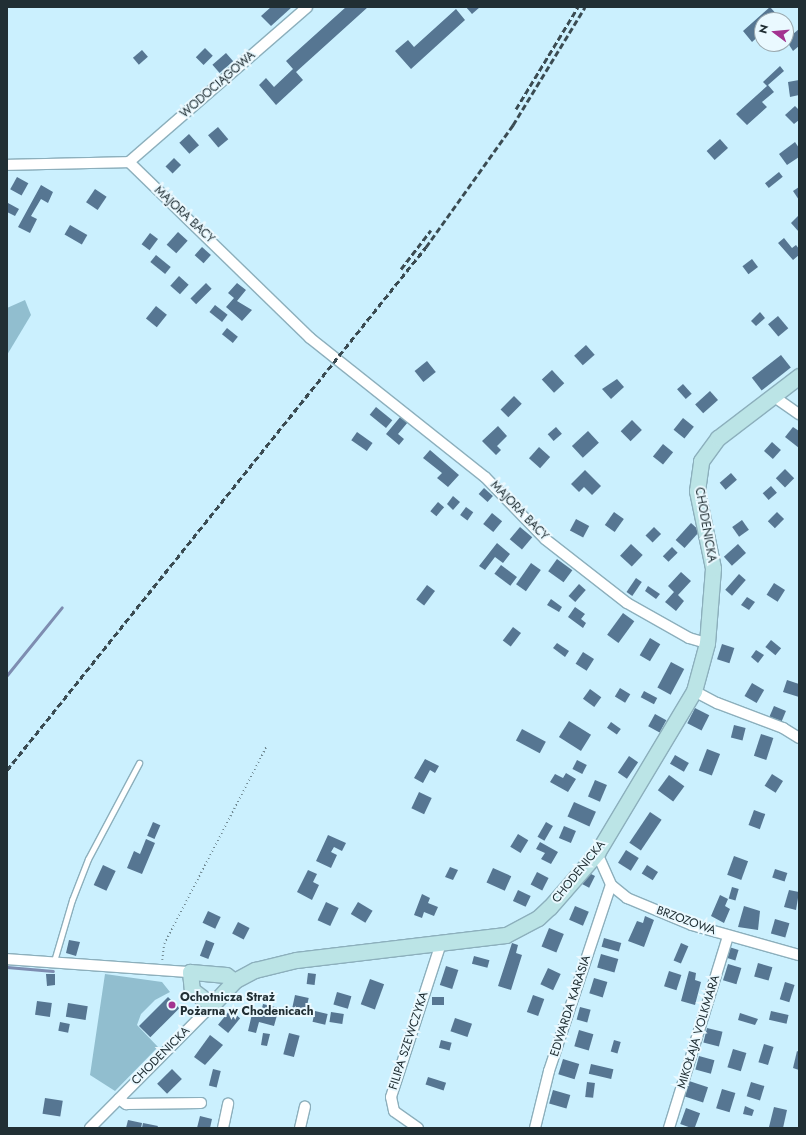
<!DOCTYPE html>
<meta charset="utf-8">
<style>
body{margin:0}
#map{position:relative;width:806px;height:1135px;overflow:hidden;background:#cbf0fe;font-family:Jost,sans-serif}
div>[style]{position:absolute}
.green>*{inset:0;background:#91becf}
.stream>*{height:3px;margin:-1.5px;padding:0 1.5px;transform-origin:1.5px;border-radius:1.5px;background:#7e8db1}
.building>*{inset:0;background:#567692;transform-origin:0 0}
.path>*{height:1.5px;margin-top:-0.75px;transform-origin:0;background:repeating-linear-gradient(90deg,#718a93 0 1px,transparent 0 4px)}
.roads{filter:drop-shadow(1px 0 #8cafbc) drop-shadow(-1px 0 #8cafbc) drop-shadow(0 1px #8cafbc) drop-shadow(0 -1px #8cafbc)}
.lane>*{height:5px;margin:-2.5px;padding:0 2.5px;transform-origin:2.5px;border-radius:2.5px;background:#fff}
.street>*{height:10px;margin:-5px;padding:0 5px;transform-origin:5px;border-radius:5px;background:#fff}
.secondary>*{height:15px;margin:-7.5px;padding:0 7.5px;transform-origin:7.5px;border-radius:7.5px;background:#bbe4e6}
.rail>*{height:3px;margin-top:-1.5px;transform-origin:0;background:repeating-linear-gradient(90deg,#3a4b52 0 6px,transparent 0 9px)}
.dots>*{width:11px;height:11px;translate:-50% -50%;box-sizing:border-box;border:2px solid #eaf9ff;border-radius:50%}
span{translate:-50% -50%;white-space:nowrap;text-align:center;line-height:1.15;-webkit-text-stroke:4px #eaf9ff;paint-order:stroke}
.street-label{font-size:12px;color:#212f34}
.poi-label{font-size:12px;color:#212f34;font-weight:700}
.left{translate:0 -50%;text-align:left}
.frame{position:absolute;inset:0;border:8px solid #212f34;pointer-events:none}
.north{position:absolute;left:754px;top:12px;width:40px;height:40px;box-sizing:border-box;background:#eaf9ff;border:1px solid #9aa8ae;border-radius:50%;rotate:286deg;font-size:11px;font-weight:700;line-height:16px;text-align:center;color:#212f34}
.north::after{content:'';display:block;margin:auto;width:14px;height:18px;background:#a33390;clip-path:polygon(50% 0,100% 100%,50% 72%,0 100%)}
</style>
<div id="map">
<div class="green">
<i style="clip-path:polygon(25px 300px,31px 315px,7px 355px,7px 308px)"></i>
<i style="clip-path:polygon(105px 974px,162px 982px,170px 992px,155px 1000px,141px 1014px,137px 1025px,158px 1047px,115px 1091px,90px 1075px)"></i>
</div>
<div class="stream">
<i style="left:7px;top:675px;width:87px;rotate:-51deg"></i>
<i style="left:7px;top:967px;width:46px;rotate:5deg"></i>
</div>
<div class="building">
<i style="clip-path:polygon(271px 7px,292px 7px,271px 26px,261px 16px)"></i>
<i style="clip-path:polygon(346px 7px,368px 7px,296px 72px,303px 80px,276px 105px,259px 85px,266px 78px,274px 87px,293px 69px,286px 61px)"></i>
<i style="clip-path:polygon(466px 7px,480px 7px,472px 14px)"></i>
<i style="clip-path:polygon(770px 7px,779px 17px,776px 20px,762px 20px,762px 33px,752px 42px,743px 31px)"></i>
<i style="clip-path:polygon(456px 9px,465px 20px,411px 69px,395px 51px,408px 40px,414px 47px)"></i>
<i style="clip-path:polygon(799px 29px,799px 46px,793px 51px,786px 40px)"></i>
<i style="left:205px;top:48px;width:11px;height:13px;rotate:45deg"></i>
<i style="left:142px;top:50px;width:9px;height:12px;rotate:49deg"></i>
<i style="left:226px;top:53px;width:11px;height:18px;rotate:49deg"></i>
<i style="clip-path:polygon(780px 66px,784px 71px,768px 85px,774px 92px,762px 102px,767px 107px,747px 125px,736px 114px,767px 86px,763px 82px)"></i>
<i style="clip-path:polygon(799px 80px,799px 95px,790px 97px,788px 82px)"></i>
<i style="clip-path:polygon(795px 106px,799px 110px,799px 120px,794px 124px,785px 115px)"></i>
<i style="left:218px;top:127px;width:16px;height:13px;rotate:50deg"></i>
<i style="left:189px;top:134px;width:15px;height:13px;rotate:48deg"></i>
<i style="left:720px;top:139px;width:12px;height:18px;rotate:48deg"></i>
<i style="clip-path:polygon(795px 142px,799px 148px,799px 157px,787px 165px,779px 154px)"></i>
<i style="left:174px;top:158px;width:10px;height:12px;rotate:45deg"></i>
<i style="left:779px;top:172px;width:6px;height:18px;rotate:51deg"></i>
<i style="left:17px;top:177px;width:13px;height:14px;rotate:29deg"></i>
<i style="clip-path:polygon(41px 185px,53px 192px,48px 203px,41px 199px,31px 216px,37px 219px,30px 233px,18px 227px)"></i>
<i style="clip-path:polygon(799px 187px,799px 200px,793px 191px)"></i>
<i style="left:95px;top:189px;width:14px;height:16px;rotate:34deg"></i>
<i style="clip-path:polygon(8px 203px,19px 209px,15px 216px,7px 212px)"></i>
<i style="clip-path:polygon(799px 215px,799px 232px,791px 223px)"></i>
<i style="left:70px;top:225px;width:20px;height:11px;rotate:30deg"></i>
<i style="left:178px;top:232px;width:13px;height:17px;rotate:42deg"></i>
<i style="left:150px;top:233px;width:10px;height:14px;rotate:37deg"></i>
<i style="clip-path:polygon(784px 238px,792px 248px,796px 245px,799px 249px,799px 255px,793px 260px,778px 243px)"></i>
<i style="left:202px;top:247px;width:12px;height:11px;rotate:42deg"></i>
<i style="left:156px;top:255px;width:19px;height:9px;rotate:39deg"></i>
<i style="left:752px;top:259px;width:10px;height:12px;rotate:53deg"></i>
<i style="left:179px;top:276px;width:13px;height:13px;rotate:42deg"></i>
<i style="left:206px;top:283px;width:8px;height:22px;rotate:45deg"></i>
<i style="clip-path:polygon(237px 283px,246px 290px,237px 301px,252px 310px,242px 321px,226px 307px,234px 298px,228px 293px)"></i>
<i style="left:215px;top:305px;width:16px;height:9px;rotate:38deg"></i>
<i style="left:156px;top:306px;width:14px;height:16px;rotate:39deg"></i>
<i style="clip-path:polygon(760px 312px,765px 318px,756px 326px,751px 321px)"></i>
<i style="left:778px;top:316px;width:16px;height:13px;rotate:50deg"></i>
<i style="left:227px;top:328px;width:14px;height:8px;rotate:39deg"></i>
<i style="left:586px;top:345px;width:13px;height:16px;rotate:48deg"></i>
<i style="left:781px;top:355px;width:16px;height:37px;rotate:52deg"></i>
<i style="left:427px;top:361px;width:14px;height:16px;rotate:51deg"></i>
<i style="left:552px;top:370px;width:18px;height:14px;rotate:47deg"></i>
<i style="clip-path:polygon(617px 379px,624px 387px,611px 399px,602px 389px)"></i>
<i style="left:683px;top:384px;width:13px;height:8px;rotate:48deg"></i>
<i style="left:710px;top:391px;width:12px;height:20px;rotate:48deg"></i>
<i style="left:514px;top:396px;width:11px;height:19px;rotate:45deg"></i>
<i style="left:376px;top:407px;width:21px;height:10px;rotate:39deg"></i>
<i style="clip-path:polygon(401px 416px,408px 422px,398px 434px,404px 439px,399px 445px,386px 434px)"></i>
<i style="left:683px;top:418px;width:14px;height:15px;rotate:39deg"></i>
<i style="left:632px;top:420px;width:14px;height:16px;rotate:45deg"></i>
<i style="clip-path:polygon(498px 426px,507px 436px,497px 446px,501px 450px,496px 455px,482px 441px)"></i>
<i style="left:556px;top:427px;width:9px;height:11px;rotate:49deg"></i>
<i style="clip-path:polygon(793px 427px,799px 431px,799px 448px,785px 437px)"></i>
<i style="left:588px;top:431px;width:16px;height:22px;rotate:47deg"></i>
<i style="left:357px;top:432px;width:19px;height:10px;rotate:35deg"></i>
<i style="left:772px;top:442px;width:12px;height:12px;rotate:42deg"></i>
<i style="left:663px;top:444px;width:13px;height:16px;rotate:39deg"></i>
<i style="left:539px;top:447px;width:15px;height:15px;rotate:42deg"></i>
<i style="clip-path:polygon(430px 450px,459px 475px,448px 487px,437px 478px,442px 473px,423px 458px)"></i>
<i style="left:785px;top:469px;width:13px;height:13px;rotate:45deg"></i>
<i style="clip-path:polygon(585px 470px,601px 486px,592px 495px,584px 487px,579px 492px,571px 484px)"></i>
<i style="left:731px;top:473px;width:9px;height:15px;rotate:49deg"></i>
<i style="left:771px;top:486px;width:9px;height:11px;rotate:49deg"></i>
<i style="left:484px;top:488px;width:12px;height:8px;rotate:42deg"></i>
<i style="clip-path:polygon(453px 496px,460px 502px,453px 510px,447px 504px)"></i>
<i style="left:438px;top:502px;width:8px;height:12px;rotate:40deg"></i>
<i style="left:466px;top:507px;width:9px;height:10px;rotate:36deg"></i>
<i style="left:614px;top:512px;width:12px;height:16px;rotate:35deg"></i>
<i style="left:777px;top:512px;width:10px;height:13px;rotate:45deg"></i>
<i style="left:492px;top:513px;width:13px;height:14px;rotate:39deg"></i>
<i style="left:576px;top:519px;width:15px;height:13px;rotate:28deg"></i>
<i style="left:742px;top:520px;width:12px;height:12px;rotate:55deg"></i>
<i style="left:691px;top:523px;width:12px;height:23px;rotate:42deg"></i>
<i style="left:520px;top:527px;width:16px;height:16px;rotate:40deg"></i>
<i style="left:654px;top:527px;width:10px;height:12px;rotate:45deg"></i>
<i style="clip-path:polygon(497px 543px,510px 554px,503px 563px,495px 557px,485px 570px,479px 566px)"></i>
<i style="left:631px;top:544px;width:16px;height:16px;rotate:43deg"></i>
<i style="left:738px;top:544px;width:12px;height:19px;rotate:48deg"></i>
<i style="left:672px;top:547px;width:8px;height:13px;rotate:45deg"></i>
<i style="left:557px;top:559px;width:19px;height:15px;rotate:36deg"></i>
<i style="left:531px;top:563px;width:12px;height:26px;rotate:35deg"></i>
<i style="left:501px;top:565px;width:20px;height:11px;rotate:37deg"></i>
<i style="clip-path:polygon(681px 572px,691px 581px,678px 595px,684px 601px,676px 611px,665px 602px,674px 592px,668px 586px)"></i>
<i style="left:739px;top:574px;width:9px;height:21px;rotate:41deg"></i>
<i style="left:636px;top:578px;width:7px;height:17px;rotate:34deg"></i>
<i style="left:774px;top:583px;width:13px;height:14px;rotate:32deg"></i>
<i style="left:579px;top:584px;width:9px;height:16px;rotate:41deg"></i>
<i style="left:427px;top:585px;width:10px;height:18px;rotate:37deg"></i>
<i style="clip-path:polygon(648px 586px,660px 594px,656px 599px,645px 591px)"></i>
<i style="clip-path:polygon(747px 597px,755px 602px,749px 610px,741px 605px)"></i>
<i style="clip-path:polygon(551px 599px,562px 607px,559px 612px,547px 605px)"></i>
<i style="clip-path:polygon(575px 607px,585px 614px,581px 619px,586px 623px,583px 628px,568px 617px)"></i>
<i style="left:623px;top:613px;width:14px;height:27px;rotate:36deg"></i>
<i style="left:513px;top:627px;width:10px;height:17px;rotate:37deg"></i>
<i style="left:650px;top:638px;width:12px;height:20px;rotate:31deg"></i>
<i style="left:771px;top:640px;width:13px;height:9px;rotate:39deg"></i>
<i style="clip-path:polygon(557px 643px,569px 651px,565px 657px,553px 648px)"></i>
<i style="left:722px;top:644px;width:13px;height:16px;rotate:18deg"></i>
<i style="clip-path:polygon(756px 650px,764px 655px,758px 663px,751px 657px)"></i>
<i style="left:583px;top:652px;width:13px;height:14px;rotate:32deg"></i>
<i style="left:671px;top:662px;width:15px;height:29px;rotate:28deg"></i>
<i style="clip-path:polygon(787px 680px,799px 684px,799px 697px,783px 692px)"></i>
<i style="left:752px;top:683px;width:14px;height:15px;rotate:30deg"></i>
<i style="left:620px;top:688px;width:12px;height:10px;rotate:31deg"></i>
<i style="left:590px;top:689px;width:14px;height:12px;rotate:36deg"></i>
<i style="left:644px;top:691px;width:15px;height:7px;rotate:28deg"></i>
<i style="left:774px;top:706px;width:13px;height:12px;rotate:23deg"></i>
<i style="left:695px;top:708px;width:16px;height:17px;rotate:27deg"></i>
<i style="left:655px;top:714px;width:13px;height:14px;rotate:29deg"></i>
<i style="left:569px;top:721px;width:26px;height:19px;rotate:32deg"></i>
<i style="left:611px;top:722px;width:12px;height:7px;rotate:35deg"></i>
<i style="left:734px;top:725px;width:12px;height:13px;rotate:14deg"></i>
<i style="left:522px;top:729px;width:27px;height:13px;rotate:28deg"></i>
<i style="left:761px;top:734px;width:13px;height:23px;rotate:18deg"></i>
<i style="left:707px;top:749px;width:14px;height:23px;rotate:21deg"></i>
<i style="left:675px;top:755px;width:16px;height:10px;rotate:30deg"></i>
<i style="left:629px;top:756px;width:11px;height:20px;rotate:34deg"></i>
<i style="clip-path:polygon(425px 759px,439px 766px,435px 773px,430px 770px,423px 783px,414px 778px)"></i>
<i style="left:577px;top:760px;width:11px;height:10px;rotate:27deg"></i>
<i style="clip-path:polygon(566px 773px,576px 779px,568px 792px,550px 782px,555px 774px,563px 778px)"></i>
<i style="left:772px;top:774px;width:13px;height:14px;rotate:32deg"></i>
<i style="left:669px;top:775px;width:19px;height:19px;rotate:36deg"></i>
<i style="left:595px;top:780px;width:13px;height:18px;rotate:23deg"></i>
<i style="left:419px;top:792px;width:14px;height:18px;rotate:25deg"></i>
<i style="left:574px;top:802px;width:24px;height:16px;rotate:24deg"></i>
<i style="left:754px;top:810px;width:12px;height:16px;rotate:20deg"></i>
<i style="left:650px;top:812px;width:14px;height:37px;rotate:34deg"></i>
<i style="left:153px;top:822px;width:8px;height:15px;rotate:23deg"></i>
<i style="left:546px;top:822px;width:8px;height:17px;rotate:30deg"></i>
<i style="left:564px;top:826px;width:13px;height:13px;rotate:23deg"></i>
<i style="left:518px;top:834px;width:12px;height:15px;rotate:31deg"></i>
<i style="clip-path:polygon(328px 835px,346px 843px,342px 851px,334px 847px,331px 852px,337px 855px,331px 868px,316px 861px)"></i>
<i style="clip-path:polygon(146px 839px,155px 843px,142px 874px,127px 868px,134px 851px,140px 854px)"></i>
<i style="clip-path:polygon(540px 842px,558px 852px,551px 864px,541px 859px,545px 853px,536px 849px)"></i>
<i style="left:626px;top:850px;width:15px;height:15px;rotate:32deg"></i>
<i style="left:734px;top:856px;width:15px;height:20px;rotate:20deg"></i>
<i style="left:103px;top:865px;width:14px;height:22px;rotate:25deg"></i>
<i style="left:647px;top:865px;width:13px;height:10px;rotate:32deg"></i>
<i style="clip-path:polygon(450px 867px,458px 870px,453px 880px,445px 877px)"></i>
<i style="left:493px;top:868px;width:20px;height:16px;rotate:24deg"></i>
<i style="left:775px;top:869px;width:13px;height:9px;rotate:18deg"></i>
<i style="clip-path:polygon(308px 870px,317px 874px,313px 882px,319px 885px,312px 900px,297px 892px)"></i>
<i style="left:537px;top:872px;width:13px;height:14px;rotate:27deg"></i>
<i style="left:587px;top:872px;width:9px;height:13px;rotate:27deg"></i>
<i style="left:732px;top:887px;width:7px;height:12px;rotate:16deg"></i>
<i style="left:518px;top:890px;width:14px;height:12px;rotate:25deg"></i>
<i style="clip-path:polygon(789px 890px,799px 892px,796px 910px,784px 907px)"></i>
<i style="clip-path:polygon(422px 894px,430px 898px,428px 903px,438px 907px,434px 916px,424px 912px,422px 918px,414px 915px)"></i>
<i style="clip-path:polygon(720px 895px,728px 899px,725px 906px,730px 909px,724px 923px,711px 916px)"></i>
<i style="left:326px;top:902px;width:14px;height:20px;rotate:25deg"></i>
<i style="left:358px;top:902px;width:17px;height:14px;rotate:31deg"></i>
<i style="left:575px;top:906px;width:15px;height:15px;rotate:23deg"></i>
<i style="clip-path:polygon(744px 906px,760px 911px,758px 930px,738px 927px)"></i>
<i style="left:208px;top:911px;width:14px;height:13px;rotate:25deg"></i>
<i style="clip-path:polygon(645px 916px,654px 920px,644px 947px,628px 941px,637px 921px,643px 923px)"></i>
<i style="left:775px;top:919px;width:15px;height:15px;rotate:16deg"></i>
<i style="left:238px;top:922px;width:13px;height:13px;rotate:27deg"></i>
<i style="left:549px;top:928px;width:16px;height:20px;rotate:22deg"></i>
<i style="left:604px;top:938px;width:18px;height:9px;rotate:16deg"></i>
<i style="clip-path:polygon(69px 940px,80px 942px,76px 956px,66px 953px)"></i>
<i style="left:206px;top:940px;width:9px;height:17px;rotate:21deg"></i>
<i style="clip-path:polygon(512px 943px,518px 945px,516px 953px,522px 955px,511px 990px,498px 986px)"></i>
<i style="left:681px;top:943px;width:8px;height:19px;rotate:23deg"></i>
<i style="left:729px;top:947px;width:10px;height:11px;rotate:17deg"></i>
<i style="left:601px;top:954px;width:18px;height:14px;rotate:16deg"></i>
<i style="left:474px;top:956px;width:16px;height:8px;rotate:15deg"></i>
<i style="left:758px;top:963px;width:15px;height:14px;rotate:16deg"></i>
<i style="left:728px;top:964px;width:14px;height:17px;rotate:17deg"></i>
<i style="left:446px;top:966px;width:13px;height:20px;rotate:18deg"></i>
<i style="left:548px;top:968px;width:14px;height:18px;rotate:25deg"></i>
<i style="left:669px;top:971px;width:13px;height:16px;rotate:18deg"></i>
<i style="clip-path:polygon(689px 971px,696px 973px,695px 980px,701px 982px,695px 1005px,681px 1001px)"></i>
<i style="left:308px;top:973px;width:8px;height:11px;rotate:7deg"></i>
<i style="clip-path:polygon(46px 974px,55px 974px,55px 985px,47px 986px)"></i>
<i style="left:594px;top:978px;width:14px;height:16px;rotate:17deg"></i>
<i style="left:370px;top:979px;width:15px;height:27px;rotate:20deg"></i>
<i style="left:785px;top:982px;width:10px;height:18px;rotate:17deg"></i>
<i style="left:337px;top:992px;width:15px;height:13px;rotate:16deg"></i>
<i style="left:295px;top:995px;width:14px;height:15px;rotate:12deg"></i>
<i style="left:533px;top:995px;width:12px;height:18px;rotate:20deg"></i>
<i style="left:168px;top:997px;width:16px;height:41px;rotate:45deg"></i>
<i style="left:444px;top:997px;width:8px;height:12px;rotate:90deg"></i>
<i style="left:37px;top:1001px;width:15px;height:14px;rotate:8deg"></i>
<i style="left:68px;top:1003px;width:20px;height:14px;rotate:9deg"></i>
<i style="clip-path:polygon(263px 1004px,279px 1008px,274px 1026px,259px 1022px,256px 1033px,248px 1031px,252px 1014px,260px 1016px)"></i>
<i style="left:580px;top:1007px;width:11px;height:13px;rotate:15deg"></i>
<i style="left:230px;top:1010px;width:13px;height:19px;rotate:39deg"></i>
<i style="left:315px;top:1011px;width:13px;height:11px;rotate:13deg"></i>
<i style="left:771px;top:1011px;width:18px;height:9px;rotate:13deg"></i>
<i style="left:331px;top:1012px;width:13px;height:10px;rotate:9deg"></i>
<i style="clip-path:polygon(740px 1013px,758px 1019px,755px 1025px,738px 1020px)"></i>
<i style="left:455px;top:1018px;width:18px;height:14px;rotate:19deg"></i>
<i style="left:60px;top:1022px;width:10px;height:9px;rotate:11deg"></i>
<i style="left:707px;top:1028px;width:16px;height:15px;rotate:14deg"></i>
<i style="left:579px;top:1030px;width:15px;height:17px;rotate:16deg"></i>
<i style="clip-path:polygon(263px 1033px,270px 1034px,267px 1046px,261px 1045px)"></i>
<i style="left:289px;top:1033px;width:11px;height:22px;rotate:15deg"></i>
<i style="clip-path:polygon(210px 1035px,223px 1045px,205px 1065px,194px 1057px)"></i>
<i style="left:441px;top:1040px;width:11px;height:8px;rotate:15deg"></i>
<i style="left:614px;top:1040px;width:7px;height:12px;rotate:16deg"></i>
<i style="left:764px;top:1044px;width:10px;height:19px;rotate:17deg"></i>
<i style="left:733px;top:1049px;width:14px;height:19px;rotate:17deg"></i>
<i style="clip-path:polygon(797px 1051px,799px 1052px,799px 1070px,793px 1068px)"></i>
<i style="left:699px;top:1056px;width:16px;height:14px;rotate:15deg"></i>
<i style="left:563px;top:1059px;width:17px;height:16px;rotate:17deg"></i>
<i style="left:591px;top:1064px;width:23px;height:10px;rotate:13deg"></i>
<i style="left:172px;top:1069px;width:14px;height:21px;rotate:45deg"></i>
<i style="left:213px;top:1069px;width:8px;height:17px;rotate:14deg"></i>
<i style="left:428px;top:1077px;width:19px;height:8px;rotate:18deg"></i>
<i style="left:689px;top:1081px;width:20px;height:16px;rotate:18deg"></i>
<i style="left:587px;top:1082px;width:8px;height:15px;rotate:7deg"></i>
<i style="left:751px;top:1082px;width:14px;height:15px;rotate:17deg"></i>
<i style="left:722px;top:1089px;width:14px;height:20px;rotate:17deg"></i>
<i style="left:553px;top:1090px;width:18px;height:14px;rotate:16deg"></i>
<i style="left:45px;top:1098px;width:18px;height:16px;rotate:9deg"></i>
<i style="clip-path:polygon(745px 1106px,754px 1110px,752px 1116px,743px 1114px)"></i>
<i style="clip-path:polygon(774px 1107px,787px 1110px,783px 1128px,769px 1127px)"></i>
<i style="left:686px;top:1108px;width:15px;height:17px;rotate:20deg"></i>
<i style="clip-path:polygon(200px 1116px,212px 1119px,210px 1128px,197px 1128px)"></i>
<i style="clip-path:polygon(128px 1120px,142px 1123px,141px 1128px,126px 1128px)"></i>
<i style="clip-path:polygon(143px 1123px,158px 1126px,157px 1128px,142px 1128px)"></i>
</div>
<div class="path">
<i style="left:162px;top:960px;width:16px;rotate:-83deg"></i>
<i style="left:164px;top:944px;width:222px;rotate:-62.6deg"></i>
</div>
<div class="roads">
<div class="lane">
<i style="left:54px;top:961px;width:64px;rotate:-73.6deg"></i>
<i style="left:72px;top:900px;width:44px;rotate:-68.7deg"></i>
<i style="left:88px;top:859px;width:109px;rotate:-62deg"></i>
</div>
<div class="street">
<i style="left:129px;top:162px;width:252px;rotate:44.2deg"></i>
<i style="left:310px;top:338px;width:223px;rotate:38.5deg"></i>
<i style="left:485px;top:477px;width:86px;rotate:45.9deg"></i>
<i style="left:545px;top:539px;width:104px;rotate:38deg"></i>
<i style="left:627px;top:603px;width:71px;rotate:29.4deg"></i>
<i style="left:689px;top:638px;width:19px;rotate:16deg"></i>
<i style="left:7px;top:165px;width:122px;rotate:-1.4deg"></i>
<i style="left:129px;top:162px;width:236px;rotate:-41deg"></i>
<i style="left:773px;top:396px;width:32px;rotate:35deg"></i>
<i style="left:694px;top:691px;width:26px;rotate:28deg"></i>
<i style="left:717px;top:703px;width:71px;rotate:20.7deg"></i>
<i style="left:783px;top:728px;width:19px;rotate:32deg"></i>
<i style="left:597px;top:853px;width:35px;rotate:66deg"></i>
<i style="left:611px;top:885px;width:21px;rotate:39deg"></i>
<i style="left:627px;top:898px;width:70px;rotate:22.6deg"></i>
<i style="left:692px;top:925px;width:111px;rotate:15.7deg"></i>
<i style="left:7px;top:959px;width:183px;rotate:4.1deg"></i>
<i style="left:119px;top:1099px;width:9px;rotate:36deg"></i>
<i style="left:126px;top:1104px;width:75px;rotate:-0.8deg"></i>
<i style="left:90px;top:1128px;width:173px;rotate:-45.2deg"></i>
<i style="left:223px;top:1128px;width:25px;rotate:-78deg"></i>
<i style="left:300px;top:1128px;width:22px;rotate:-77deg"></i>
<i style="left:418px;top:1128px;width:29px;rotate:-145deg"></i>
<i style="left:394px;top:1111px;width:14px;rotate:-102deg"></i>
<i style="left:391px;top:1097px;width:162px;rotate:-72deg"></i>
<i style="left:535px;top:1128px;width:59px;rotate:-76.2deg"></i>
<i style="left:549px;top:1071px;width:196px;rotate:-71.6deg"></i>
<i style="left:669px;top:1128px;width:201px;rotate:-72.9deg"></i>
</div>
<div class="secondary">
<i style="left:234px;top:981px;width:10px;rotate:-143deg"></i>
<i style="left:226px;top:975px;width:36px;rotate:-175deg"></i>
<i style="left:190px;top:972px;width:18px;rotate:84deg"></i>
<i style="left:192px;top:990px;width:25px;rotate:37deg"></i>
<i style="left:212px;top:1005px;width:33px;rotate:-47deg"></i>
<i style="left:234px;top:981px;width:24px;rotate:-28deg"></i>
<i style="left:255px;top:970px;width:42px;rotate:-13.7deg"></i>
<i style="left:296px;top:960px;width:211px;rotate:-6.8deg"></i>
<i style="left:506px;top:935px;width:36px;rotate:-28deg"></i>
<i style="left:538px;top:918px;width:16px;rotate:-43deg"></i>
<i style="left:550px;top:907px;width:72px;rotate:-49deg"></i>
<i style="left:597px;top:853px;width:189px;rotate:-59.1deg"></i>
<i style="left:694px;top:691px;width:50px;rotate:-74.8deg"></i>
<i style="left:707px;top:643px;width:75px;rotate:-85.4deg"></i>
<i style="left:713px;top:568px;width:79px;rotate:-101.7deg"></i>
<i style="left:697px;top:491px;width:30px;rotate:-82deg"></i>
<i style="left:701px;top:461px;width:29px;rotate:-54deg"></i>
<i style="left:718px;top:438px;width:102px;rotate:-37.4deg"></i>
</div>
</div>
<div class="rail">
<i style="left:516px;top:109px;width:119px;rotate:-58.7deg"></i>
<i style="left:401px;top:269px;width:49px;rotate:-52.4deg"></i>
<i style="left:7px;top:770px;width:670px;rotate:-51.3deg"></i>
<i style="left:426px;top:247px;width:150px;rotate:-54.5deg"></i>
<i style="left:513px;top:125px;width:138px;rotate:-58.6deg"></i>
</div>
<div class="dots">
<i style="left:172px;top:1005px;background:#a33390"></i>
</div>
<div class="street-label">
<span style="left:218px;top:85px;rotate:-41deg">WODOCIĄGOWA</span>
<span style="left:184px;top:215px;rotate:43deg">MAJORA BACY</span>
<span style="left:519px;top:511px;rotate:46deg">MAJORA BACY</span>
<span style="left:705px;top:525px;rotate:80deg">CHODENICKA</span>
<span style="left:579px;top:872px;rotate:-51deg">CHODENICKA</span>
<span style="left:686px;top:921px;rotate:20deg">BRZOZOWA</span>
<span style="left:571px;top:1006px;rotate:-72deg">EDWARDA KARASIA</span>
<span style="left:699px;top:1032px;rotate:-73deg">MIKOŁAJA VOLKMARA</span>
<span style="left:409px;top:1041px;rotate:-72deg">FILIPA SZEWCZYKA</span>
<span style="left:161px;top:1056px;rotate:-45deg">CHODENICKA</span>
</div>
<div class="poi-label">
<span class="left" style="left:180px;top:1005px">Ochotnicza Straż<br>Pożarna w Chodenicach</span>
</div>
<div class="frame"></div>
<div class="north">N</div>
</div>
